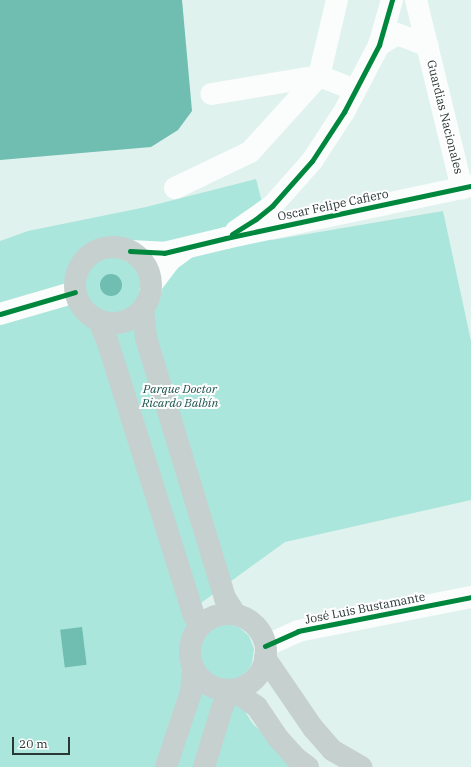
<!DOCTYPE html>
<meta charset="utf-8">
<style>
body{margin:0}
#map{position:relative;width:471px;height:767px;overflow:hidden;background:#dff2ee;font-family:"IBM Plex Serif",serif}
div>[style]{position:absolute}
.green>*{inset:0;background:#abe6dc}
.water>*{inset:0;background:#70bdb2;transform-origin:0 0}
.round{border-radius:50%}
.minor>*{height:22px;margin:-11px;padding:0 11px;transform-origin:11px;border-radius:11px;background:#fafdfc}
.major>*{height:22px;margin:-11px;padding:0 11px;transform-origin:11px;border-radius:11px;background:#c5d0cf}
.major>.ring{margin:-11px;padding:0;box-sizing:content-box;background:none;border:22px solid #c5d0cf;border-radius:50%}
.cycleway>*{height:5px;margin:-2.5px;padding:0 2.5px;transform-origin:2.5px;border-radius:2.5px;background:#00873e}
span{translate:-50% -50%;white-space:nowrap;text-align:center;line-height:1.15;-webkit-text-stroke:4px #fefefe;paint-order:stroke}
.street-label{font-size:12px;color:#293735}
.park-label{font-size:12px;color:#1b534c;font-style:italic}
.scale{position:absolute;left:12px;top:737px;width:58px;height:18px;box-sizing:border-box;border:2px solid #293735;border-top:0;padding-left:5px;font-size:12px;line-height:14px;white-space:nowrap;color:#293735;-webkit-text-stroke:3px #fefefe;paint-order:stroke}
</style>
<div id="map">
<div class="green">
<i style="clip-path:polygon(256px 179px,272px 240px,443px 211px,471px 341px,471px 500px,285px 542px,183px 616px,199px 642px,207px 631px,213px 627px,226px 624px,239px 627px,249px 636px,254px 649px,252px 663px,249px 669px,239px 678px,225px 681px,253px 724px,299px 767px,0 767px,0 241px,28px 231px,146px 207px)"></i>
</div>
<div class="water">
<i style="clip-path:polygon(0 0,182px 0,192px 111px,178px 130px,151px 147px,0 160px)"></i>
<i class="round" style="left:100px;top:274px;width:22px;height:22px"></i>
<i style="left:82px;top:627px;width:38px;height:22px;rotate:83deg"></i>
</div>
<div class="minor">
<i style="left:337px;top:0;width:78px;rotate:103.3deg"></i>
<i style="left:319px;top:76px;width:39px;rotate:21deg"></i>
<i style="left:416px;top:0;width:194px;rotate:76.3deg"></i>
<i style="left:379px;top:45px;width:21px;rotate:-31deg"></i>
<i style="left:397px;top:34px;width:33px;rotate:21deg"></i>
<i style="left:175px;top:188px;width:83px;rotate:-25.6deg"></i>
<i style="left:250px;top:152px;width:103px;rotate:-47.8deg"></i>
<i style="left:319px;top:76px;width:109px;rotate:170.5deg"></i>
<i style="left:236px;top:231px;width:44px;rotate:-34.8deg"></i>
<i style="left:272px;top:206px;width:60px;rotate:-48.4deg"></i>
<i style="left:312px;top:161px;width:59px;rotate:-56.9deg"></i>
<i style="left:344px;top:112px;width:76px;rotate:-62.4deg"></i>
<i style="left:379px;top:45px;width:47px;rotate:-73.9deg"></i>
<i style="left:130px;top:251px;width:34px;rotate:3deg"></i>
<i style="left:164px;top:253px;width:64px;rotate:-13.6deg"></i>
<i style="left:226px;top:238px;width:250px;rotate:-12deg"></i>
<i style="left:150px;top:292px;width:8px;rotate:-76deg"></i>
<i style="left:152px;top:284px;width:30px;rotate:-53deg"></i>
<i style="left:170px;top:260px;width:19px;rotate:-36deg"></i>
<i style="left:0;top:314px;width:78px;rotate:-16.3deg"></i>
<i style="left:265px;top:646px;width:36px;rotate:-24deg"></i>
<i style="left:298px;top:631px;width:176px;rotate:-11.1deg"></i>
</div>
<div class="major">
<i class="ring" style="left:75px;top:247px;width:54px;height:54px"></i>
<i style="left:143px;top:309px;width:29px;rotate:84deg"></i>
<i style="left:146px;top:338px;width:272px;rotate:73.1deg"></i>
<i style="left:225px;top:598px;width:20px;rotate:57deg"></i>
<i style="left:99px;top:321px;width:24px;rotate:68deg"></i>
<i style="left:108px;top:343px;width:283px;rotate:72.5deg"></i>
<i style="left:193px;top:613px;width:15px;rotate:62deg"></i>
<i class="ring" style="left:190px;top:614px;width:54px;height:54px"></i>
<i style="left:265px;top:658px;width:85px;rotate:55.6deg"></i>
<i style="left:313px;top:728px;width:29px;rotate:49deg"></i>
<i style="left:332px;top:750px;width:34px;rotate:30deg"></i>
<i style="left:233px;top:690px;width:29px;rotate:35deg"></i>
<i style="left:257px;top:707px;width:37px;rotate:56deg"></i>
<i style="left:278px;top:738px;width:27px;rotate:48deg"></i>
<i style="left:296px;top:758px;width:15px;rotate:37deg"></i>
<i style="left:166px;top:767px;width:79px;rotate:-71.6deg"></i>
<i style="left:191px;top:692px;width:24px;rotate:-85deg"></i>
<i style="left:204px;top:767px;width:62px;rotate:-73deg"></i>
<i style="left:222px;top:708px;width:20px;rotate:-66deg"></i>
</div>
<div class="cycleway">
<i style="left:232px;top:234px;width:28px;rotate:-32deg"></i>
<i style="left:256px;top:219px;width:21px;rotate:-39deg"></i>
<i style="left:272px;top:206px;width:60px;rotate:-48.4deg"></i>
<i style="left:312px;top:161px;width:59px;rotate:-56.9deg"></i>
<i style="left:344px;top:112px;width:76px;rotate:-62.4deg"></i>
<i style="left:379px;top:45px;width:47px;rotate:-73.9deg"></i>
<i style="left:130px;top:251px;width:34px;rotate:3deg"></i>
<i style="left:164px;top:253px;width:64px;rotate:-13.6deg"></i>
<i style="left:226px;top:238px;width:250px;rotate:-12deg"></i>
<i style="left:0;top:314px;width:78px;rotate:-16.3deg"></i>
<i style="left:265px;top:646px;width:36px;rotate:-24deg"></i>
<i style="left:298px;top:631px;width:176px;rotate:-11.1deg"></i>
</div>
<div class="street-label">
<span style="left:445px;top:117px;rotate:76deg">Guardias Nacionales</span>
<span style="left:333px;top:205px;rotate:-12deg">Oscar Felipe Cafiero</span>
<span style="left:365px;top:608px;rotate:-11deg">José Luis Bustamante</span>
</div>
<div class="park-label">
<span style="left:180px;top:396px">Parque Doctor<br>Ricardo Balbín</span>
</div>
<div class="scale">20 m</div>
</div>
